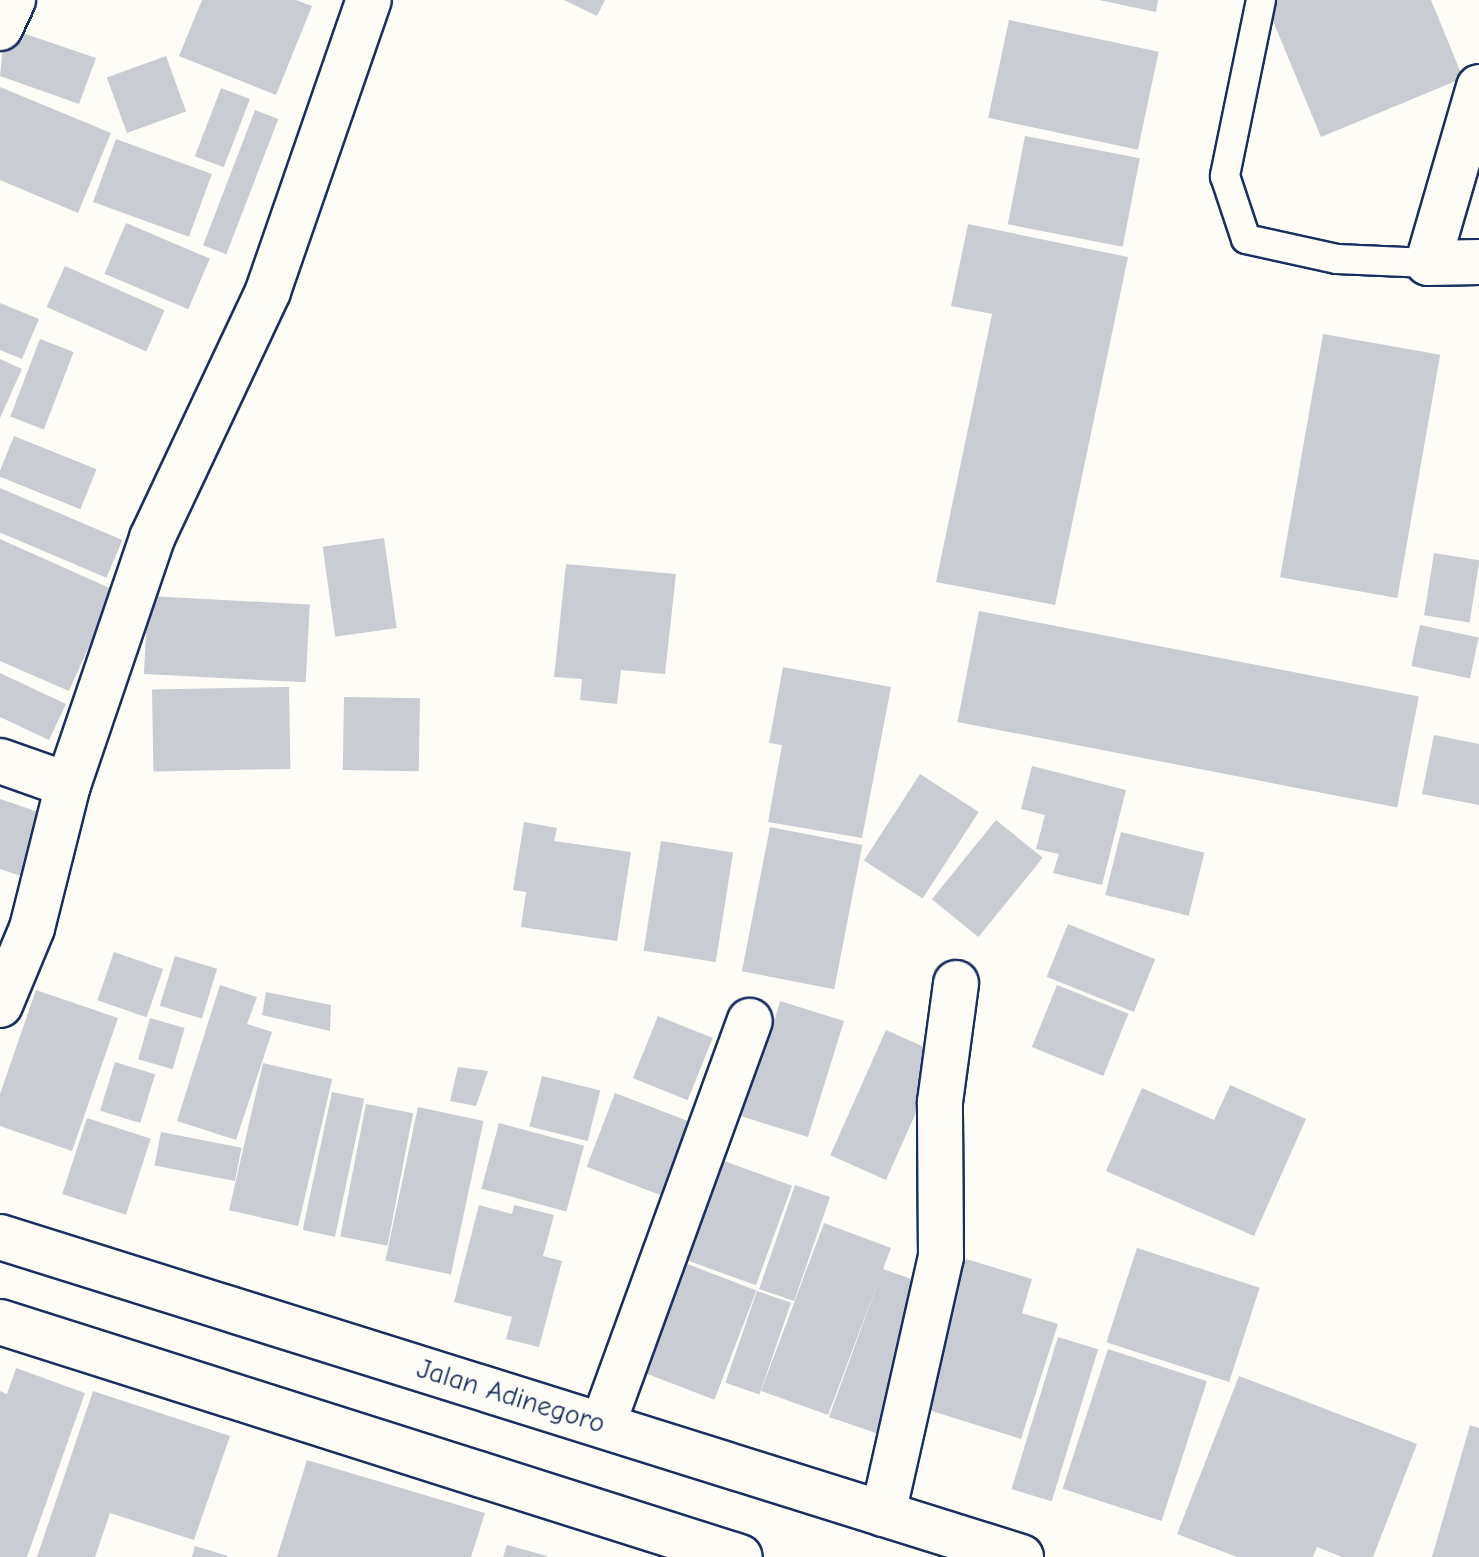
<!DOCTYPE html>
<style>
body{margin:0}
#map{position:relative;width:1479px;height:1557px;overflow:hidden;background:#fdfcf7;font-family:"Comic Neue",sans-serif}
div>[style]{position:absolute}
.building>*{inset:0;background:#c9ccd3;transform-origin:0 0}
.roads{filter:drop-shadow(2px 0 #1b2f5e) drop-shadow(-2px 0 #1b2f5e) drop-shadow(0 2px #1b2f5e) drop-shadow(0 -2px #1b2f5e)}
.lane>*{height:28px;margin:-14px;padding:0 14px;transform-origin:14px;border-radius:14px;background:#fdfcf7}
.street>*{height:44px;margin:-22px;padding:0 22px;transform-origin:22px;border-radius:22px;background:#fdfcf7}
.highway>*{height:44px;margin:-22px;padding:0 22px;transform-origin:22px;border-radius:22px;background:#fdfcf7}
span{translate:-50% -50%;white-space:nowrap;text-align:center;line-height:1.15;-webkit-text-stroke:7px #fdfcf7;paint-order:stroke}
.street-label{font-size:28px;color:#1b2f5e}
</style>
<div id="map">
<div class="building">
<i style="clip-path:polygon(202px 0,296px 0,312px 6px,276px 95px,179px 56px)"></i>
<i style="clip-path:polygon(564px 0,605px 0,597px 16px)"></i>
<i style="clip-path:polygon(1099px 0,1158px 0,1156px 12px)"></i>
<i style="clip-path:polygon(1277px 0,1431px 0,1463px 78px,1321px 137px,1266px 4px)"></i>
<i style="left:1009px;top:20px;width:153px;height:100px;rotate:12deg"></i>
<i style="clip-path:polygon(5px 27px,96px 58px,79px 104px,0 76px)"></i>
<i style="left:166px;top:56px;width:59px;height:63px;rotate:70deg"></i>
<i style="clip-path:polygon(0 87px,111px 133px,78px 213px,0 180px)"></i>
<i style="left:221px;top:88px;width:31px;height:73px;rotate:21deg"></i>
<i style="left:255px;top:110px;width:25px;height:145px;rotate:21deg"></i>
<i style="left:1025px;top:136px;width:117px;height:90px;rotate:11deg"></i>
<i style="left:116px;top:139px;width:102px;height:67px;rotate:20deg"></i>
<i style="left:126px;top:223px;width:91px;height:55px;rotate:23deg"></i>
<i style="clip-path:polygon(968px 224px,1128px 257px,1055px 605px,936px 582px,992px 314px,951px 306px)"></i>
<i style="left:65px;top:266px;width:109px;height:45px;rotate:24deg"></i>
<i style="clip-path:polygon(0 303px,39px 319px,22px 359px,0 350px)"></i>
<i style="left:1323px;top:334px;width:119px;height:247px;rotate:10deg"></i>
<i style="left:40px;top:339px;width:36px;height:83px;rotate:21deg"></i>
<i style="clip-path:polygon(0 359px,22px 369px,0 418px)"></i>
<i style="left:14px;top:436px;width:89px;height:43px;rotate:22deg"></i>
<i style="left:0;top:488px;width:133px;height:41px;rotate:23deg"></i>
<i style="left:384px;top:538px;width:91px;height:62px;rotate:82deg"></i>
<i style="clip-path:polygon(0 539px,114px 590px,69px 691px,0 661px)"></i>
<i style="left:1434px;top:553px;width:46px;height:63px;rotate:9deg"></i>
<i style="clip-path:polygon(566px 564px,676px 574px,665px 674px,621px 670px,617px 704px,580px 700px,582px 679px,554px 677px)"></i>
<i style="left:148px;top:596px;width:162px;height:78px;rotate:3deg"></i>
<i style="left:979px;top:611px;width:448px;height:113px;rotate:11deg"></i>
<i style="left:1420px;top:625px;width:60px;height:42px;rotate:12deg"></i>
<i style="clip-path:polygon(783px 667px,891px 687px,862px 838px,768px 822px,782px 745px,769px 743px)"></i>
<i style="clip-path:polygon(0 673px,66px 704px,49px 740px,0 717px)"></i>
<i style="left:289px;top:687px;width:82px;height:137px;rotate:89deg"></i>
<i style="left:344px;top:697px;width:76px;height:73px;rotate:1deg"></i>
<i style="clip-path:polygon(1434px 735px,1479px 744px,1479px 805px,1422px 794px)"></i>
<i style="clip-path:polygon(1032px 766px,1126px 790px,1102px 885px,1053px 873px,1059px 854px,1036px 849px,1045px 815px,1021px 809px)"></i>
<i style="left:920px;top:774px;width:70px;height:103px;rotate:33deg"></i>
<i style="clip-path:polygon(0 799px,44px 814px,24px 877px,0 869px)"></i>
<i style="left:996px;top:820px;width:60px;height:102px;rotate:39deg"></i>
<i style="clip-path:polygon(524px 822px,557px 828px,554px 841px,631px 852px,617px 941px,521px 927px,526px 892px,513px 890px)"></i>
<i style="left:770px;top:827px;width:94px;height:147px;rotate:11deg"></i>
<i style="left:1121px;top:832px;width:86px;height:65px;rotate:14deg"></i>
<i style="left:661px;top:841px;width:73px;height:111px;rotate:9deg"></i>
<i style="left:1068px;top:924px;width:94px;height:57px;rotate:22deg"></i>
<i style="left:114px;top:952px;width:52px;height:51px;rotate:19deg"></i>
<i style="left:175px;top:956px;width:44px;height:52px;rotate:17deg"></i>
<i style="clip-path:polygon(220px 985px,257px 997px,247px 1024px,272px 1032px,236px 1140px,177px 1121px)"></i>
<i style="left:1057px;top:985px;width:77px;height:67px;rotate:22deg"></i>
<i style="clip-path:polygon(36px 990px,118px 1018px,72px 1151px,0 1126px,0 1094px)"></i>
<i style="clip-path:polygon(266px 992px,331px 1005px,330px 1031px,262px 1015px)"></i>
<i style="clip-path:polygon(780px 1001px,844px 1021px,808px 1137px,728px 1112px,758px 1014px,775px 1019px)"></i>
<i style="left:658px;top:1016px;width:59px;height:67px;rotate:22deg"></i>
<i style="left:150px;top:1018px;width:36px;height:43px;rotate:16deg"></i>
<i style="left:886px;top:1030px;width:61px;height:137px;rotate:24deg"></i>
<i style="left:115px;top:1062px;width:42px;height:51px;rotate:17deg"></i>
<i style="left:263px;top:1063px;width:71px;height:151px;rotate:13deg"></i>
<i style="clip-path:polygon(458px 1067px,488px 1071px,476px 1106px,450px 1101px)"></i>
<i style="left:542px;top:1076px;width:60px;height:52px;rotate:14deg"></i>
<i style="clip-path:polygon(1230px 1085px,1306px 1119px,1254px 1236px,1106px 1171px,1142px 1088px,1214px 1120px)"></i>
<i style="left:332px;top:1092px;width:33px;height:141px;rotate:12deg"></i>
<i style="left:615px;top:1093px;width:87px;height:79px;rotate:21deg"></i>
<i style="left:366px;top:1104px;width:48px;height:135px;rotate:11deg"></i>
<i style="left:418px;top:1107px;width:67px;height:157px;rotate:12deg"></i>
<i style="left:87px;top:1118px;width:67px;height:80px;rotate:18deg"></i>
<i style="left:499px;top:1123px;width:88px;height:68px;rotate:15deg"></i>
<i style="left:161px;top:1132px;width:82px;height:34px;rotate:11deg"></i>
<i style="left:716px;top:1158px;width:81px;height:106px;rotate:20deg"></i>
<i style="left:795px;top:1185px;width:37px;height:110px;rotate:19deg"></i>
<i style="clip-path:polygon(479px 1205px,512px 1214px,514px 1205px,554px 1215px,543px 1256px,562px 1261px,539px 1347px,506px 1339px,512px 1317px,454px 1302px)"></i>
<i style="clip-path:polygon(824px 1223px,891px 1248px,883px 1269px,931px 1286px,876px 1433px,829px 1417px,881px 1274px,828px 1415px,761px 1391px)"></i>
<i style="left:1137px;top:1248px;width:129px;height:99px;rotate:18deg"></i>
<i style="clip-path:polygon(966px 1259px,1032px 1279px,1022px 1313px,1058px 1324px,1021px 1439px,919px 1407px)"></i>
<i style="left:677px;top:1260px;width:85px;height:117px;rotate:21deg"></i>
<i style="left:757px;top:1291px;width:36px;height:97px;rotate:19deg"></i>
<i style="left:1058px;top:1337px;width:42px;height:159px;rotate:17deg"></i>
<i style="left:1108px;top:1349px;width:104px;height:147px;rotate:18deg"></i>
<i style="clip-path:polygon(16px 1368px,85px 1393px,27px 1557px,0 1557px,0 1391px,7px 1394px)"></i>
<i style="clip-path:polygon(1239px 1376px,1417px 1444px,1373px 1557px,1342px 1557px,1317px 1547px,1313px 1557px,1237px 1557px,1177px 1534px)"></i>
<i style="clip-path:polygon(93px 1391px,230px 1436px,194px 1540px,110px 1513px,95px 1557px,37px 1557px)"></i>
<i style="clip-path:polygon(1470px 1425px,1479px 1428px,1479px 1557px,1432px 1557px)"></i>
<i style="clip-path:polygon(307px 1460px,485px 1513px,471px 1557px,277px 1557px)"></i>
<i style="clip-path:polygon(507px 1545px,547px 1556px,547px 1557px,503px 1557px)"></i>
<i style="clip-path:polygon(195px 1546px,228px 1556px,227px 1557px,192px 1557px)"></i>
</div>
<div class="roads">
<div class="lane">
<i style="left:1261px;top:0;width:180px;rotate:101.6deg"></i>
<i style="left:1225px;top:176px;width:66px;rotate:71.6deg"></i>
<i style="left:1246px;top:239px;width:93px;rotate:12.4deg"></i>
<i style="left:1337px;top:259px;width:91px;rotate:2.5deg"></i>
</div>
<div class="street">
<i style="left:0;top:28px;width:31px;rotate:-65deg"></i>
<i style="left:1479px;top:87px;width:183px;rotate:106.2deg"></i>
<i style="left:1428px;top:263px;width:51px;rotate:-1.1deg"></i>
<i style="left:0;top:761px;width:72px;rotate:19.4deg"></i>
<i style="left:0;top:1005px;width:83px;rotate:-67.4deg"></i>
<i style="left:32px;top:928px;width:147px;rotate:-75.9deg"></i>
<i style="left:68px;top:785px;width:261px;rotate:-71.2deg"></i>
<i style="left:152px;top:538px;width:273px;rotate:-64.8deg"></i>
<i style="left:268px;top:291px;width:308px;rotate:-70.9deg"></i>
<i style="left:603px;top:1424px;width:429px;rotate:-70deg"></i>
<i style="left:883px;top:1514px;width:263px;rotate:-77.3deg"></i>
<i style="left:941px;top:1257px;width:155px;rotate:-90.4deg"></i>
<i style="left:940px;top:1102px;width:120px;rotate:-82.3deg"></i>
</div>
<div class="highway">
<i style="left:0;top:1237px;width:1070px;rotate:17.4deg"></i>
<i style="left:0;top:1322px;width:776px;rotate:17.62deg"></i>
</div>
</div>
<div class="street-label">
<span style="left:511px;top:1396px;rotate:17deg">Jalan Adinegoro</span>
</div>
</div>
